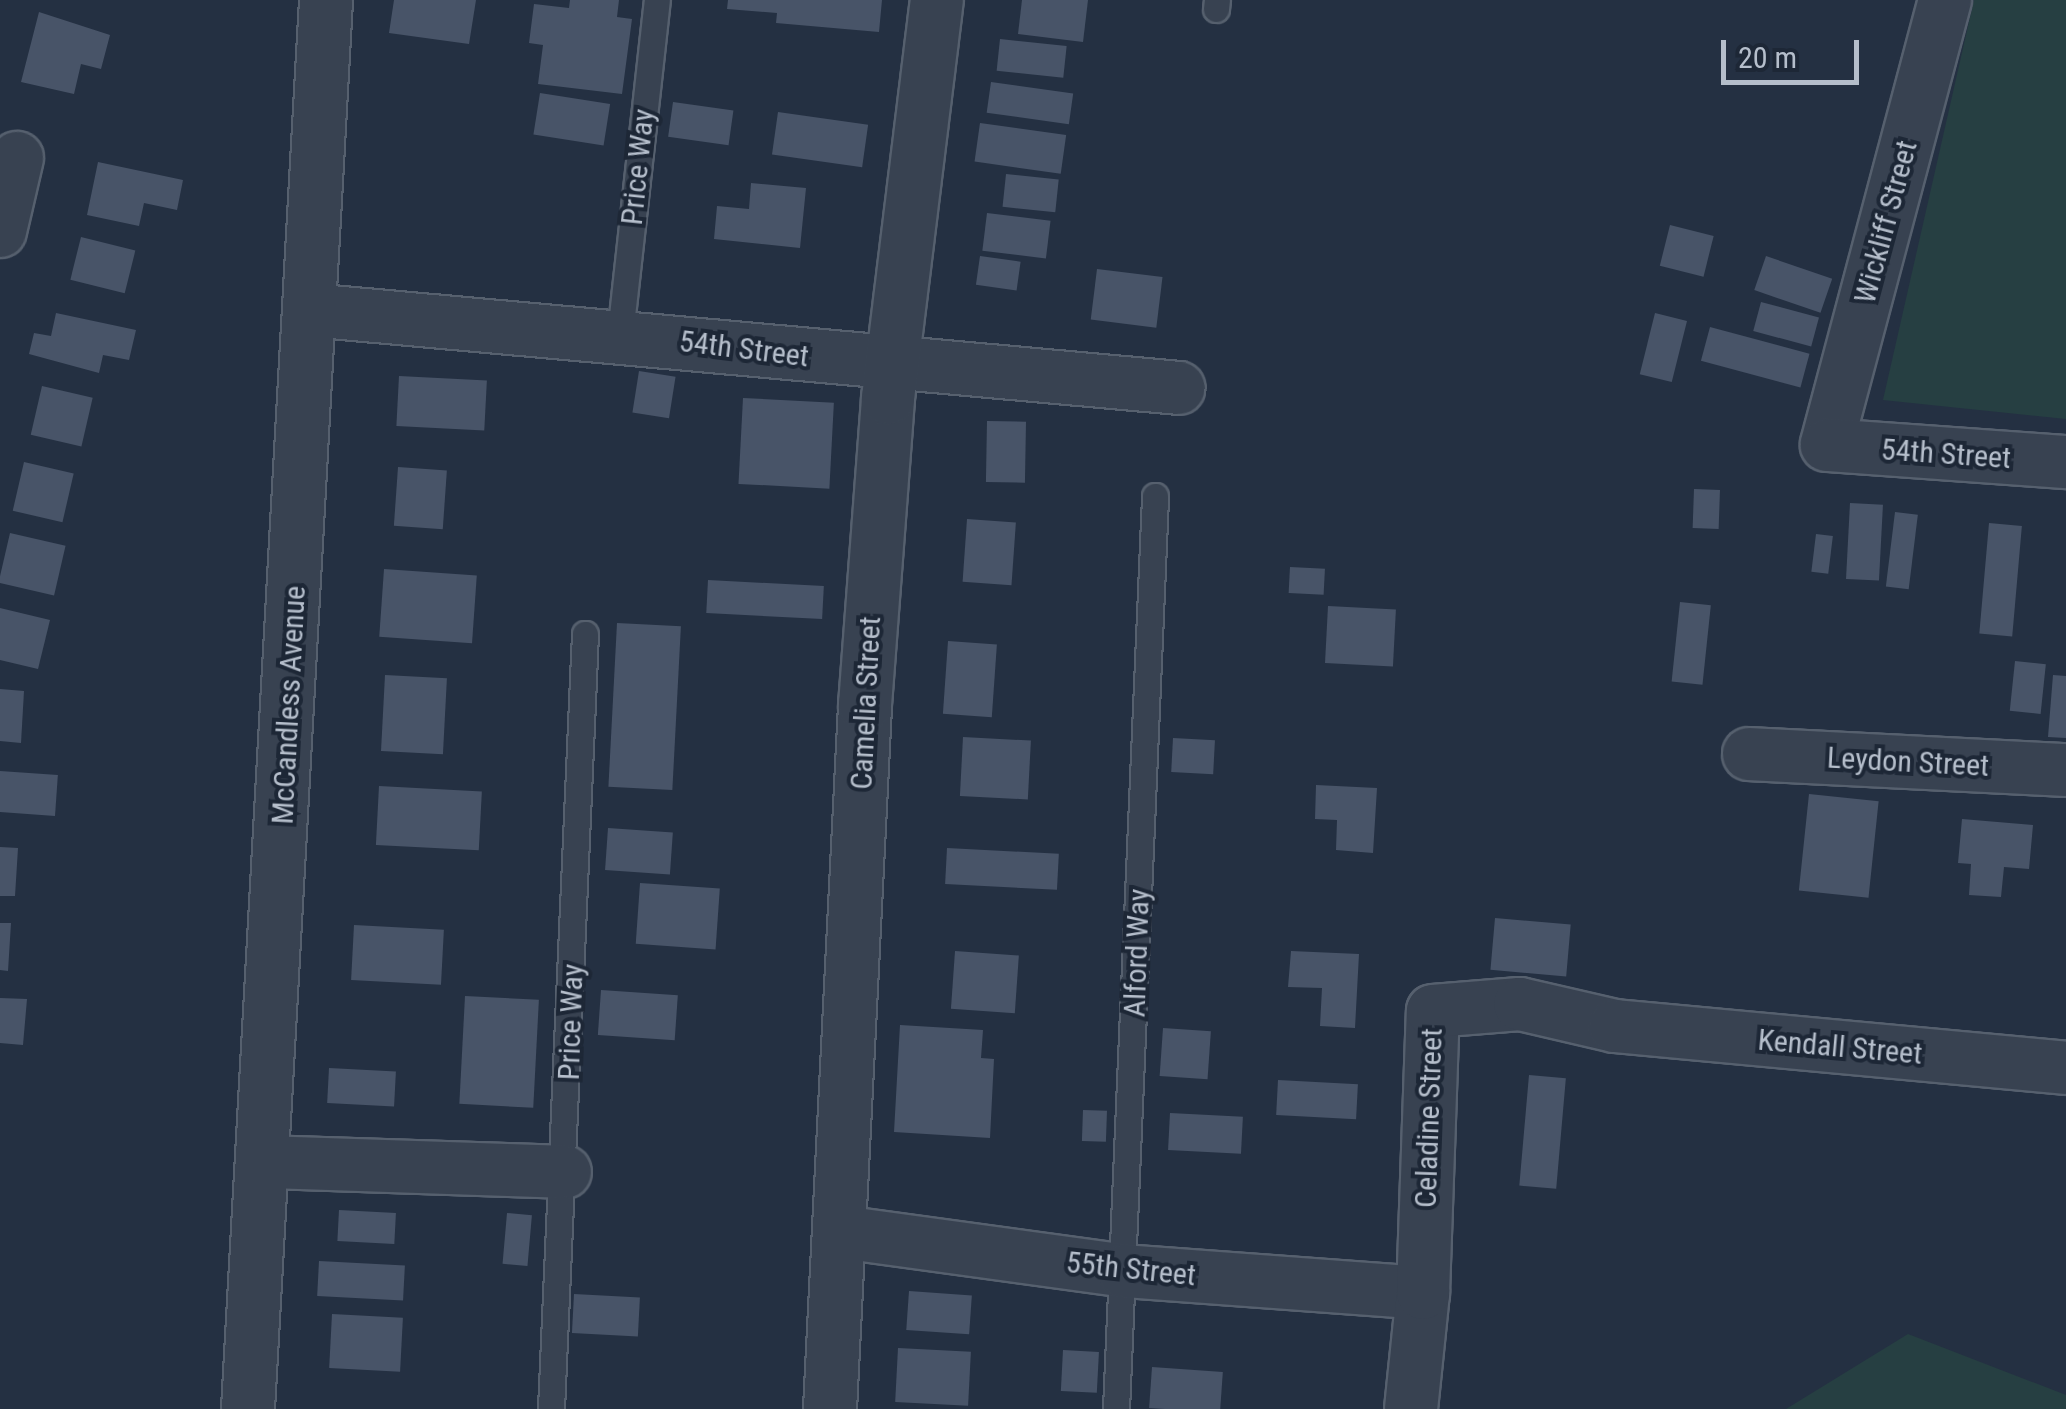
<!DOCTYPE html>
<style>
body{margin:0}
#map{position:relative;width:2066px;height:1409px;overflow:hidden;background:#243042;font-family:"Roboto Condensed",sans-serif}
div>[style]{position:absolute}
.green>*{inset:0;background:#263f42}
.building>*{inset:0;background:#485468;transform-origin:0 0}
.roads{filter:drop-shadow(2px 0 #56606e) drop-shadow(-2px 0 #56606e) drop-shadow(0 2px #56606e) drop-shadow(0 -2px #56606e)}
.lane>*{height:25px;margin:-12.5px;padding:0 12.5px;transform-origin:12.5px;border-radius:12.5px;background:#384251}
.street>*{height:52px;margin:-26px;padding:0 26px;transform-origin:26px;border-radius:26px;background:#384251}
span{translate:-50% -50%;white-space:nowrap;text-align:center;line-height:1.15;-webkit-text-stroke:8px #1d2736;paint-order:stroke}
.street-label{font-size:30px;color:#b5becb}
.scale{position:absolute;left:1721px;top:40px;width:138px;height:45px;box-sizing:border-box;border:5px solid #b5becb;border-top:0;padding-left:12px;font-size:30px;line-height:35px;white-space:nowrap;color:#b5becb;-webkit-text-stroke:8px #1d2736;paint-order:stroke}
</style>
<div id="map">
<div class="green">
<i style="clip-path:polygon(1974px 0,2066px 0,2066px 419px,1883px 400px)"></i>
<i style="clip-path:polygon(1908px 1334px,2066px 1395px,2066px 1409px,1786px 1409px)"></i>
</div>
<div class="building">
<i style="clip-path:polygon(394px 0,476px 0,469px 44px,389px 33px)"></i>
<i style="clip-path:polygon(570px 0,619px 0,617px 17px,632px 19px,622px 94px,538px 84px,543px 45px,529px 43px,534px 4px,569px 8px)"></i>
<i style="clip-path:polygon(728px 0,882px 0,879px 32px,776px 23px,777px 13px,727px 9px)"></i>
<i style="clip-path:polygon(1022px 0,1088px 0,1083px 42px,1018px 34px)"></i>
<i style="clip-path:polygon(39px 12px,110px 35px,101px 69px,81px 64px,74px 94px,21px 82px)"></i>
<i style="left:1000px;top:39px;width:67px;height:32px;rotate:6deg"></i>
<i style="left:991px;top:82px;width:83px;height:31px;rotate:8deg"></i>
<i style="left:540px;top:93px;width:71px;height:42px;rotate:9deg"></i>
<i style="left:673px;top:102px;width:61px;height:35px;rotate:8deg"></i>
<i style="left:778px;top:112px;width:91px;height:43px;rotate:8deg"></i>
<i style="left:980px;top:123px;width:87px;height:39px;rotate:8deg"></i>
<i style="clip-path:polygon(98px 162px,183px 180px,177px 210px,144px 203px,139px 226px,87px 215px)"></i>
<i style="left:1006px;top:174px;width:53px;height:33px;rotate:6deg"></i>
<i style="clip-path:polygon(751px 183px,806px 188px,800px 248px,714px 239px,717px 206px,749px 209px)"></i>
<i style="left:987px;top:213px;width:64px;height:38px;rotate:7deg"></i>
<i style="left:1670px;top:225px;width:45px;height:42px;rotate:14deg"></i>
<i style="left:81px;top:237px;width:56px;height:44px;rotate:14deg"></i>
<i style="left:980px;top:256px;width:41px;height:29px;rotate:8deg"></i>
<i style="left:1766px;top:256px;width:70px;height:36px;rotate:19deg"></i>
<i style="left:1097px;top:269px;width:66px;height:51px;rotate:7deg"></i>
<i style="left:1761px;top:302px;width:60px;height:30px;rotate:15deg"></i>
<i style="clip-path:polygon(56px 313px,136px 330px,129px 360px,103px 355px,99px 373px,29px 354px,34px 333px,51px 336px)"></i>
<i style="left:1655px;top:313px;width:33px;height:63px;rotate:14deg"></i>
<i style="left:1710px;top:327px;width:103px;height:35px;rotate:15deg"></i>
<i style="left:639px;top:371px;width:37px;height:42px;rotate:9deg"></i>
<i style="left:399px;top:376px;width:88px;height:50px;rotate:3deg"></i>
<i style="left:42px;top:386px;width:52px;height:50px;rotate:13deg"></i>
<i style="left:743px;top:398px;width:91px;height:86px;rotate:3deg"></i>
<i style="left:987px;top:421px;width:39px;height:61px;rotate:1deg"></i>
<i style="left:24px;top:462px;width:51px;height:50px;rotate:13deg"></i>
<i style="left:398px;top:467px;width:49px;height:59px;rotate:4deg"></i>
<i style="left:1694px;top:489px;width:26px;height:39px;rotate:2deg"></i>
<i style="left:1850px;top:503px;width:33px;height:76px;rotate:3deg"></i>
<i style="left:1895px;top:512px;width:23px;height:75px;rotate:7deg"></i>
<i style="left:967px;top:519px;width:49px;height:63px;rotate:4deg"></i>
<i style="left:1989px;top:523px;width:33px;height:111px;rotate:5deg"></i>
<i style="left:10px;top:533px;width:57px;height:51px;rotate:13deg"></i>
<i style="left:1816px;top:534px;width:17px;height:38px;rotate:7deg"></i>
<i style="left:1290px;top:567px;width:35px;height:26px;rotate:3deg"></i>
<i style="left:384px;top:569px;width:93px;height:68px;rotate:4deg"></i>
<i style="left:708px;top:580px;width:116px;height:33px;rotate:3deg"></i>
<i style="left:1680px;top:602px;width:31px;height:80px;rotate:6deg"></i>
<i style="left:1328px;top:606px;width:68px;height:57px;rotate:3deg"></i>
<i style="clip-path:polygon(0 608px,50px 620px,38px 669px,0 660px)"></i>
<i style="left:617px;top:623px;width:64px;height:164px;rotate:3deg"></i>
<i style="left:948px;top:641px;width:49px;height:73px;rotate:4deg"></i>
<i style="left:2015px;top:661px;width:31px;height:50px;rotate:6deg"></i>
<i style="left:385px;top:675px;width:62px;height:76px;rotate:3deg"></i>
<i style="clip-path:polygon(2053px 675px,2066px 676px,2066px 738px,2048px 737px)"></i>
<i style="clip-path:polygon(0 689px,24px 691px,21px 743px,0 741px)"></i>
<i style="left:963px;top:737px;width:68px;height:59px;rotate:3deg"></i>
<i style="left:1173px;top:738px;width:42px;height:34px;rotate:3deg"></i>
<i style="left:0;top:771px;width:58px;height:41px;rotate:4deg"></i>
<i style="clip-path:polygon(1316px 785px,1377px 788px,1373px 853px,1336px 850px,1337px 820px,1315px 819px)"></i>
<i style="left:379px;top:786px;width:103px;height:59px;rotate:3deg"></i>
<i style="left:1809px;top:794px;width:70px;height:97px;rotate:6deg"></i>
<i style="clip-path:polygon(1962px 819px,2033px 825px,2029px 869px,2004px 867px,2001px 897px,1969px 895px,1971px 864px,1958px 863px)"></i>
<i style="left:608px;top:828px;width:65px;height:42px;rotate:4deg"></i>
<i style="clip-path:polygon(0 847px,18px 848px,15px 896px,0 896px)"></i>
<i style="left:947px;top:848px;width:112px;height:36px;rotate:3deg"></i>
<i style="left:640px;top:883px;width:80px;height:61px;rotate:4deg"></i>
<i style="left:1495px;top:918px;width:76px;height:52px;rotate:5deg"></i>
<i style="clip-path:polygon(0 923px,11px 923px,8px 971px,0 970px)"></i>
<i style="left:354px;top:925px;width:90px;height:55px;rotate:3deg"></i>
<i style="left:955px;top:951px;width:64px;height:58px;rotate:4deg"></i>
<i style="clip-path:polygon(1291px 951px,1359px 954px,1355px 1028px,1320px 1026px,1322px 988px,1288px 987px)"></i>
<i style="left:601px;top:990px;width:77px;height:45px;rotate:4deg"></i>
<i style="left:465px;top:996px;width:74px;height:108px;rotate:3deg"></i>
<i style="clip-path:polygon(0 998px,27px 999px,23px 1045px,0 1043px)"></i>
<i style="clip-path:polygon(900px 1025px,983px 1030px,981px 1058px,994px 1059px,990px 1138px,894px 1132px)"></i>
<i style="left:1163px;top:1028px;width:48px;height:48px;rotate:4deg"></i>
<i style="left:329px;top:1068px;width:67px;height:35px;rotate:3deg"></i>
<i style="left:1529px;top:1075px;width:37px;height:111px;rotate:5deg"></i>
<i style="left:1278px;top:1080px;width:80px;height:35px;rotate:3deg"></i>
<i style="left:1083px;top:1110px;width:24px;height:31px;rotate:2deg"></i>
<i style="left:1170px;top:1113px;width:73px;height:37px;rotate:3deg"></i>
<i style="left:339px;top:1210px;width:57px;height:31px;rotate:3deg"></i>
<i style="left:507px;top:1213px;width:25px;height:51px;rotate:5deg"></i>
<i style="left:319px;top:1261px;width:86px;height:35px;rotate:3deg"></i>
<i style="left:909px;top:1291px;width:63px;height:39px;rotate:4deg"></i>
<i style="left:574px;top:1294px;width:66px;height:39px;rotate:3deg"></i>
<i style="left:332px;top:1314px;width:71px;height:54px;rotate:3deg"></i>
<i style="left:898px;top:1348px;width:73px;height:54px;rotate:3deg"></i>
<i style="left:1063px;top:1350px;width:36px;height:41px;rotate:3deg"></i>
<i style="left:1152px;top:1367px;width:71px;height:41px;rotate:4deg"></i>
</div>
<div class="roads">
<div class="lane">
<i style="left:1216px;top:9px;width:9px;rotate:-84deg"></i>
<i style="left:620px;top:334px;width:336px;rotate:-83.7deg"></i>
<i style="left:551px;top:1409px;width:776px;rotate:-87.49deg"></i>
<i style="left:1116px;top:1409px;width:914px;rotate:-87.55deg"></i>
</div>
<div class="street">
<i style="left:1945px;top:0;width:460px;rotate:104.9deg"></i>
<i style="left:1827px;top:445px;width:240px;rotate:4.1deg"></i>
<i style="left:0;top:231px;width:75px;rotate:-76.9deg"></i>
<i style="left:309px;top:310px;width:873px;rotate:5.12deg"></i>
<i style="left:1749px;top:754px;width:317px;rotate:2.9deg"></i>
<i style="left:266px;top:1162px;width:299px;rotate:1.9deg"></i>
<i style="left:841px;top:1232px;width:286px;rotate:7.8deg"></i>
<i style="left:1124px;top:1271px;width:300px;rotate:4.2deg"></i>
<i style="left:248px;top:1409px;width:1411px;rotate:-86.83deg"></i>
<i style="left:830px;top:1409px;width:705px;rotate:-87.15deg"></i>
<i style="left:865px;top:705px;width:308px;rotate:-85.7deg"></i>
<i style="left:888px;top:398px;width:401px;rotate:-83deg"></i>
<i style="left:1411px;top:1409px;width:117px;rotate:-84.1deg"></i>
<i style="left:1423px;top:1293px;width:282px;rotate:-88deg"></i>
<i style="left:1433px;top:1011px;width:87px;rotate:-4.6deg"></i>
<i style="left:1520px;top:1004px;width:98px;rotate:13deg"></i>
<i style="left:1615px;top:1026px;width:453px;rotate:5.3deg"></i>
</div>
</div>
<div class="street-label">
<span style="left:638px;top:167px;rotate:-84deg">Price Way</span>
<span style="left:1886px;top:222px;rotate:-75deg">Wickliff Street</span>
<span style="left:744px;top:349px;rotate:7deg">54th Street</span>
<span style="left:1946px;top:454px;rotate:4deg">54th Street</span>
<span style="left:866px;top:703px;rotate:-87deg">Camelia Street</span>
<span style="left:289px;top:705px;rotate:-87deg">McCandless Avenue</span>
<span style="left:1908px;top:762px;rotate:3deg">Leydon Street</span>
<span style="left:1137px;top:953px;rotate:-88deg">Alford Way</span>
<span style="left:571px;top:1022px;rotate:-88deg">Price Way</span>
<span style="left:1840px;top:1047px;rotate:5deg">Kendall Street</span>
<span style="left:1429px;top:1118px;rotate:-88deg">Celadine Street</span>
<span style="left:1131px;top:1269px;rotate:6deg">55th Street</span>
</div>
<div class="scale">20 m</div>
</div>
